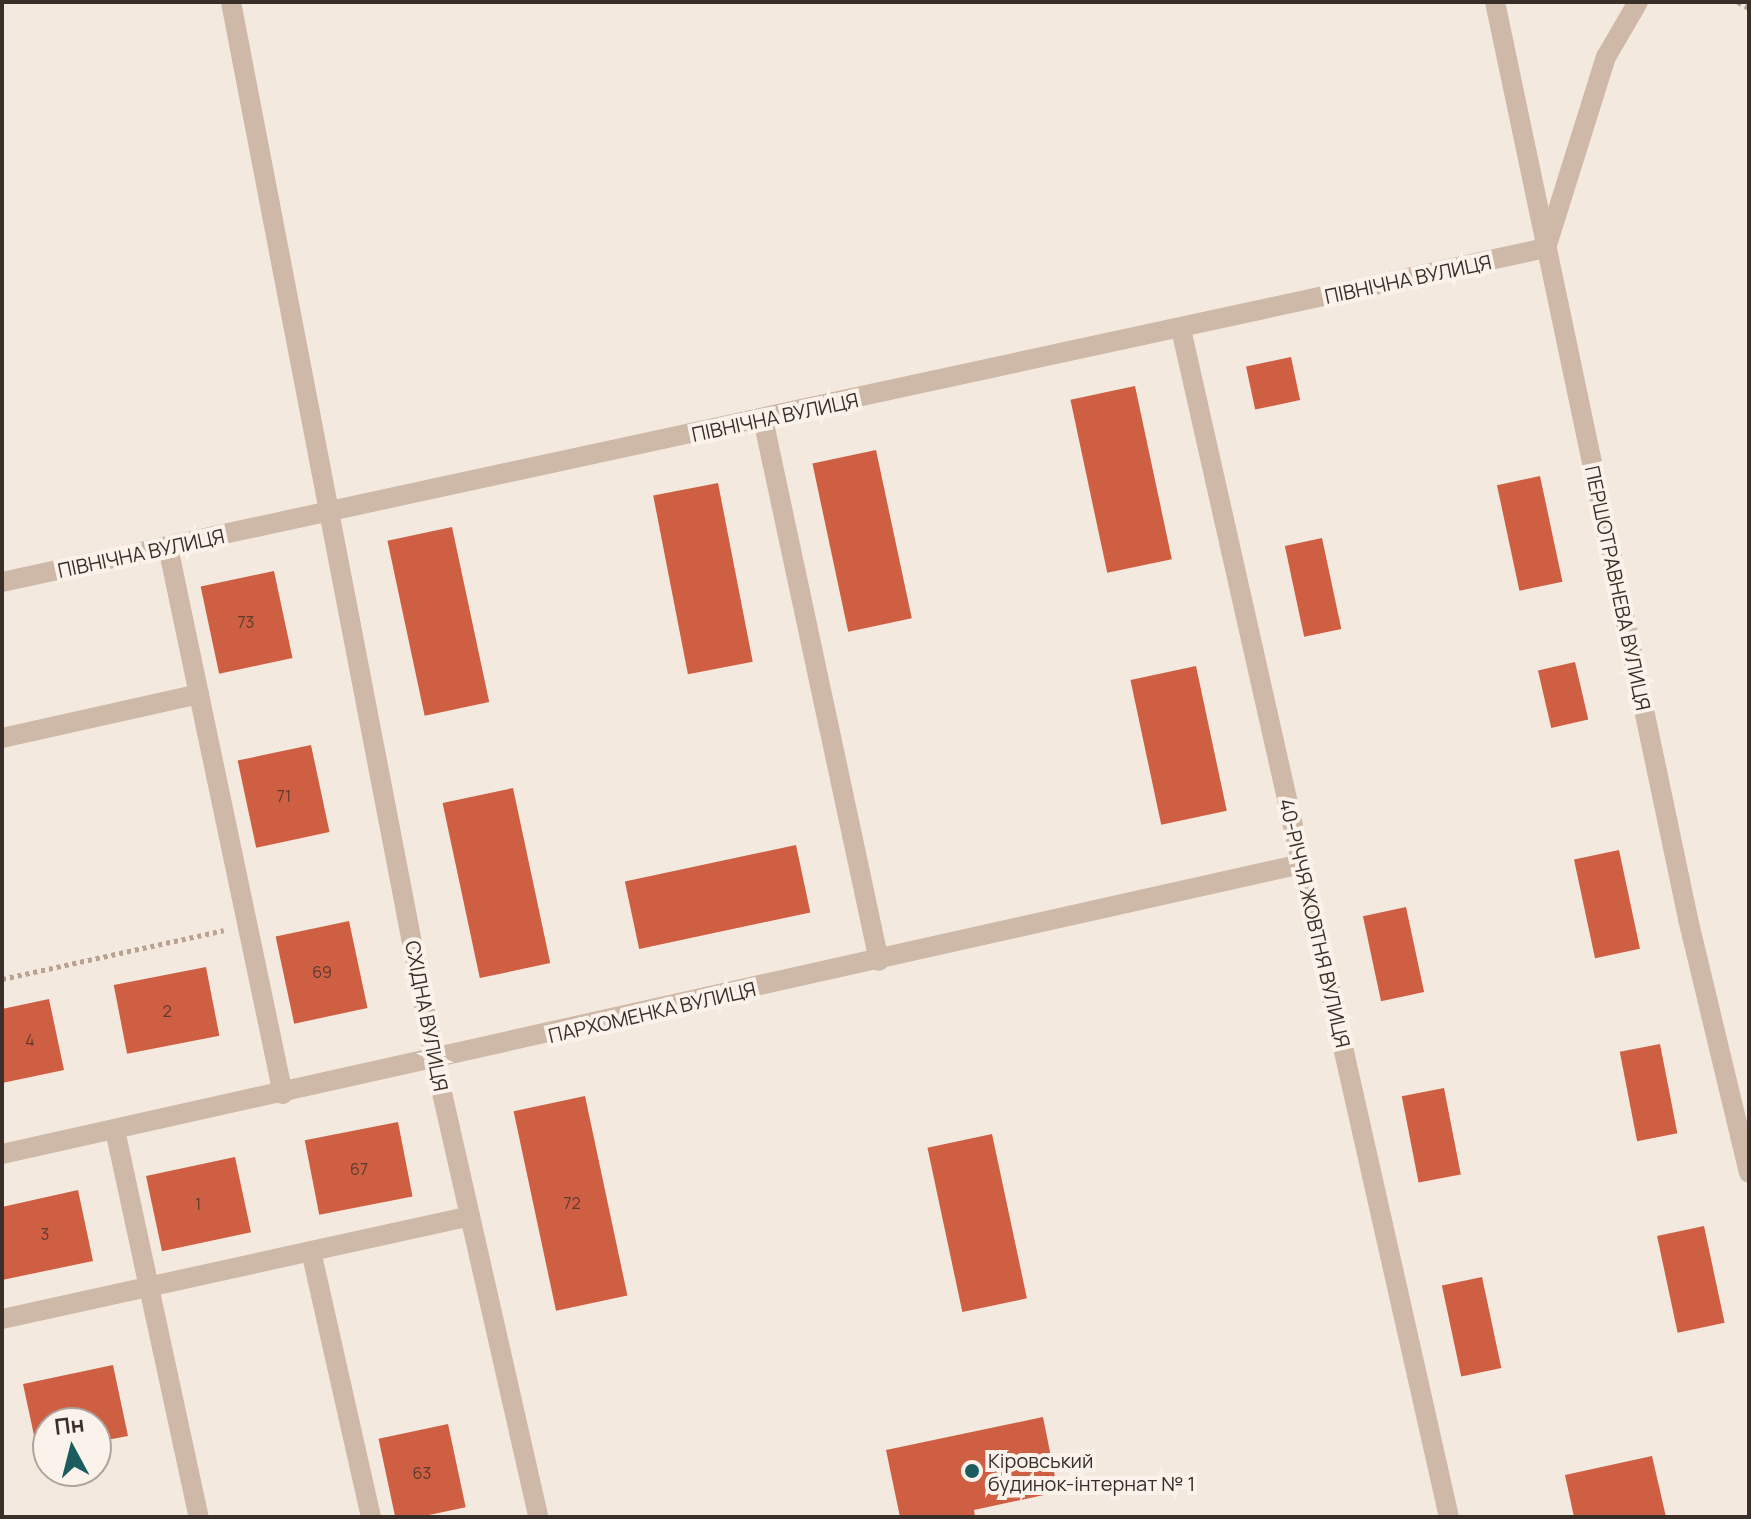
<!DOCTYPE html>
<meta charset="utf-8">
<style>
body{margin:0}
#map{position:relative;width:1751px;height:1519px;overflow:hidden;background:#f4e9de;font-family:Manrope,sans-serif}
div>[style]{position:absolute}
.building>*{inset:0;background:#ce5f42;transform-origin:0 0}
.path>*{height:5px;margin-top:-2.5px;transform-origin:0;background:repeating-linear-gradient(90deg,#baa292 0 4px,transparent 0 8px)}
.minor>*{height:20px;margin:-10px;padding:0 10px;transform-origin:10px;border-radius:10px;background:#ceb8a8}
.dots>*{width:22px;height:22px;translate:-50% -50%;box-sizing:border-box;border:4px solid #fbf3eb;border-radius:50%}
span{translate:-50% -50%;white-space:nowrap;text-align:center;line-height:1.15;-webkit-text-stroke:8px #fbf3eb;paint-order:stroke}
.number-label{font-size:16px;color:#5f3a2f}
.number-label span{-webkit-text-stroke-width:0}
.street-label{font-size:20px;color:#3a2e29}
.poi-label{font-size:20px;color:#3a2e29}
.left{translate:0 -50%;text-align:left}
.frame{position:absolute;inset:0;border:4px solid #3a2e29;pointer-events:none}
.north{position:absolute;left:32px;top:1407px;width:80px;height:80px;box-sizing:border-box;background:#fbf3eb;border:2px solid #aea49d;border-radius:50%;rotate:353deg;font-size:22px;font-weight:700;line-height:32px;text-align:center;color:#3a2e29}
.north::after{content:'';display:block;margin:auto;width:28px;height:36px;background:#1b5d5f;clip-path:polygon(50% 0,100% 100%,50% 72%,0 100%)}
</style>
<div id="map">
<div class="building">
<i style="left:1291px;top:357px;width:44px;height:46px;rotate:78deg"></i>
<i style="left:1135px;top:386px;width:177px;height:66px;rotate:78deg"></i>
<i style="left:876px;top:450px;width:172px;height:65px;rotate:78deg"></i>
<i style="left:1540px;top:476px;width:108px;height:44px;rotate:78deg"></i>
<i style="left:718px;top:483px;width:182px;height:66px;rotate:79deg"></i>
<i style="left:452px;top:527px;width:179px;height:66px;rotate:78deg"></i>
<i style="left:1322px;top:538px;width:93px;height:38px;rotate:78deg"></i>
<i style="left:274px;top:571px;width:89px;height:75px;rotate:78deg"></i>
<i style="left:1575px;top:662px;width:59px;height:38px;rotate:77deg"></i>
<i style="left:1196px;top:666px;width:148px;height:67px;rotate:78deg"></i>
<i style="left:311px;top:745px;width:89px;height:75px;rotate:78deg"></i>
<i style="left:513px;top:788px;width:179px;height:72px;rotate:78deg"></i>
<i style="left:796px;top:845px;width:69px;height:175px;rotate:78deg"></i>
<i style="left:1619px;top:850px;width:101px;height:46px;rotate:78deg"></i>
<i style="left:1406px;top:907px;width:87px;height:44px;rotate:78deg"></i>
<i style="left:349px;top:921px;width:89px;height:75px;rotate:78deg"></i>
<i style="left:206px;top:967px;width:70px;height:94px;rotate:79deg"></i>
<i style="clip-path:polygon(49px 999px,64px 1070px,2px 1083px,2px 1009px)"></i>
<i style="left:1660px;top:1044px;width:91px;height:41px;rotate:79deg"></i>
<i style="left:1444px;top:1088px;width:88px;height:43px;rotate:79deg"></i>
<i style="left:585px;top:1096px;width:204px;height:73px;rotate:78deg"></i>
<i style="left:398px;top:1122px;width:76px;height:95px;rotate:79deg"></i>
<i style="left:992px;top:1134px;width:168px;height:66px;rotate:78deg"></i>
<i style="left:235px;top:1157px;width:77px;height:91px;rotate:78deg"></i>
<i style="clip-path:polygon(78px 1190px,93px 1261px,2px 1280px,2px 1207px)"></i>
<i style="left:1704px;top:1226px;width:99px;height:48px;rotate:78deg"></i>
<i style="left:1482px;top:1277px;width:93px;height:41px;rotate:78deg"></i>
<i style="clip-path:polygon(113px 1365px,128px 1436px,96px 1442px,96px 1423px,48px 1423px,48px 1452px,38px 1454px,23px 1384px)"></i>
<i style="clip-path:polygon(1043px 1417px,1058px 1492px,974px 1510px,975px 1517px,900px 1517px,886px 1450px)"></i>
<i style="left:448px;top:1424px;width:85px;height:71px;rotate:78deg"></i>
<i style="clip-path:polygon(1652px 1456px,1666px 1517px,1574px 1517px,1565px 1475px)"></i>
</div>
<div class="path">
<i style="left:1738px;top:2px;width:13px;rotate:29deg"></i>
<i style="left:2px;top:979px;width:227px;rotate:-12.4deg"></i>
</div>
<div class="minor">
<i style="left:231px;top:2px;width:1079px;rotate:79.11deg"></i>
<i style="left:435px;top:1062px;width:467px;rotate:77.2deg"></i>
<i style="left:1495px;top:2px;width:937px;rotate:78.11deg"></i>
<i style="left:1688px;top:919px;width:261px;rotate:76.5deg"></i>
<i style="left:1181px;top:329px;width:1218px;rotate:77.29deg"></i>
<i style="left:763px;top:419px;width:554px;rotate:77.92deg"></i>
<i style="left:168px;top:547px;width:559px;rotate:78.13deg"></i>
<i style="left:2px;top:582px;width:1580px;rotate:-12.21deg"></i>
<i style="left:1546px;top:248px;width:200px;rotate:-72.6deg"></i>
<i style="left:1606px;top:57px;width:64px;rotate:-59.8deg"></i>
<i style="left:2px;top:738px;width:202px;rotate:-12.6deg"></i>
<i style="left:115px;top:1130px;width:396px;rotate:77.8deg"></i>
<i style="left:2px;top:1154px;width:1331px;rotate:-12.58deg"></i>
<i style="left:311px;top:1251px;width:273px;rotate:77.3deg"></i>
<i style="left:2px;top:1319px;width:479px;rotate:-12.4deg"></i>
</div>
<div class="dots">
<i style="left:972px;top:1471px;background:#1b5d5f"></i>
</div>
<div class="number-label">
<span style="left:246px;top:622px">73</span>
<span style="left:284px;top:796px">71</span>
<span style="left:322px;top:972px">69</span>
<span style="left:167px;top:1011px">2</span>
<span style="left:30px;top:1040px">4</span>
<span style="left:359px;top:1169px">67</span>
<span style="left:572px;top:1203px">72</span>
<span style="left:198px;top:1204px">1</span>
<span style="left:45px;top:1234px">3</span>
<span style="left:422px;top:1473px">63</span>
</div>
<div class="street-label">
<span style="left:1408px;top:279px;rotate:-12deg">ПІВНІЧНА ВУЛИЦЯ</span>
<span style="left:775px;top:417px;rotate:-12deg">ПІВНІЧНА ВУЛИЦЯ</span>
<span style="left:141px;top:553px;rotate:-12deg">ПІВНІЧНА ВУЛИЦЯ</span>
<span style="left:1618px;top:588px;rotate:78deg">ПЕРШОТРАВНЕВА ВУЛИЦЯ</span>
<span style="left:1315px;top:923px;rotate:77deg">40-РІЧЧЯ ЖОВТНЯ ВУЛИЦЯ</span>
<span style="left:652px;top:1012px;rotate:-13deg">ПАРХОМЕНКА ВУЛИЦЯ</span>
<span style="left:427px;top:1016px;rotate:79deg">СХІДНА ВУЛИЦЯ</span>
</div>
<div class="poi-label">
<span class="left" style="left:988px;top:1472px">Кіровський<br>будинок-інтернат № 1</span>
</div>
<div class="frame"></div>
<div class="north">Пн</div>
</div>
